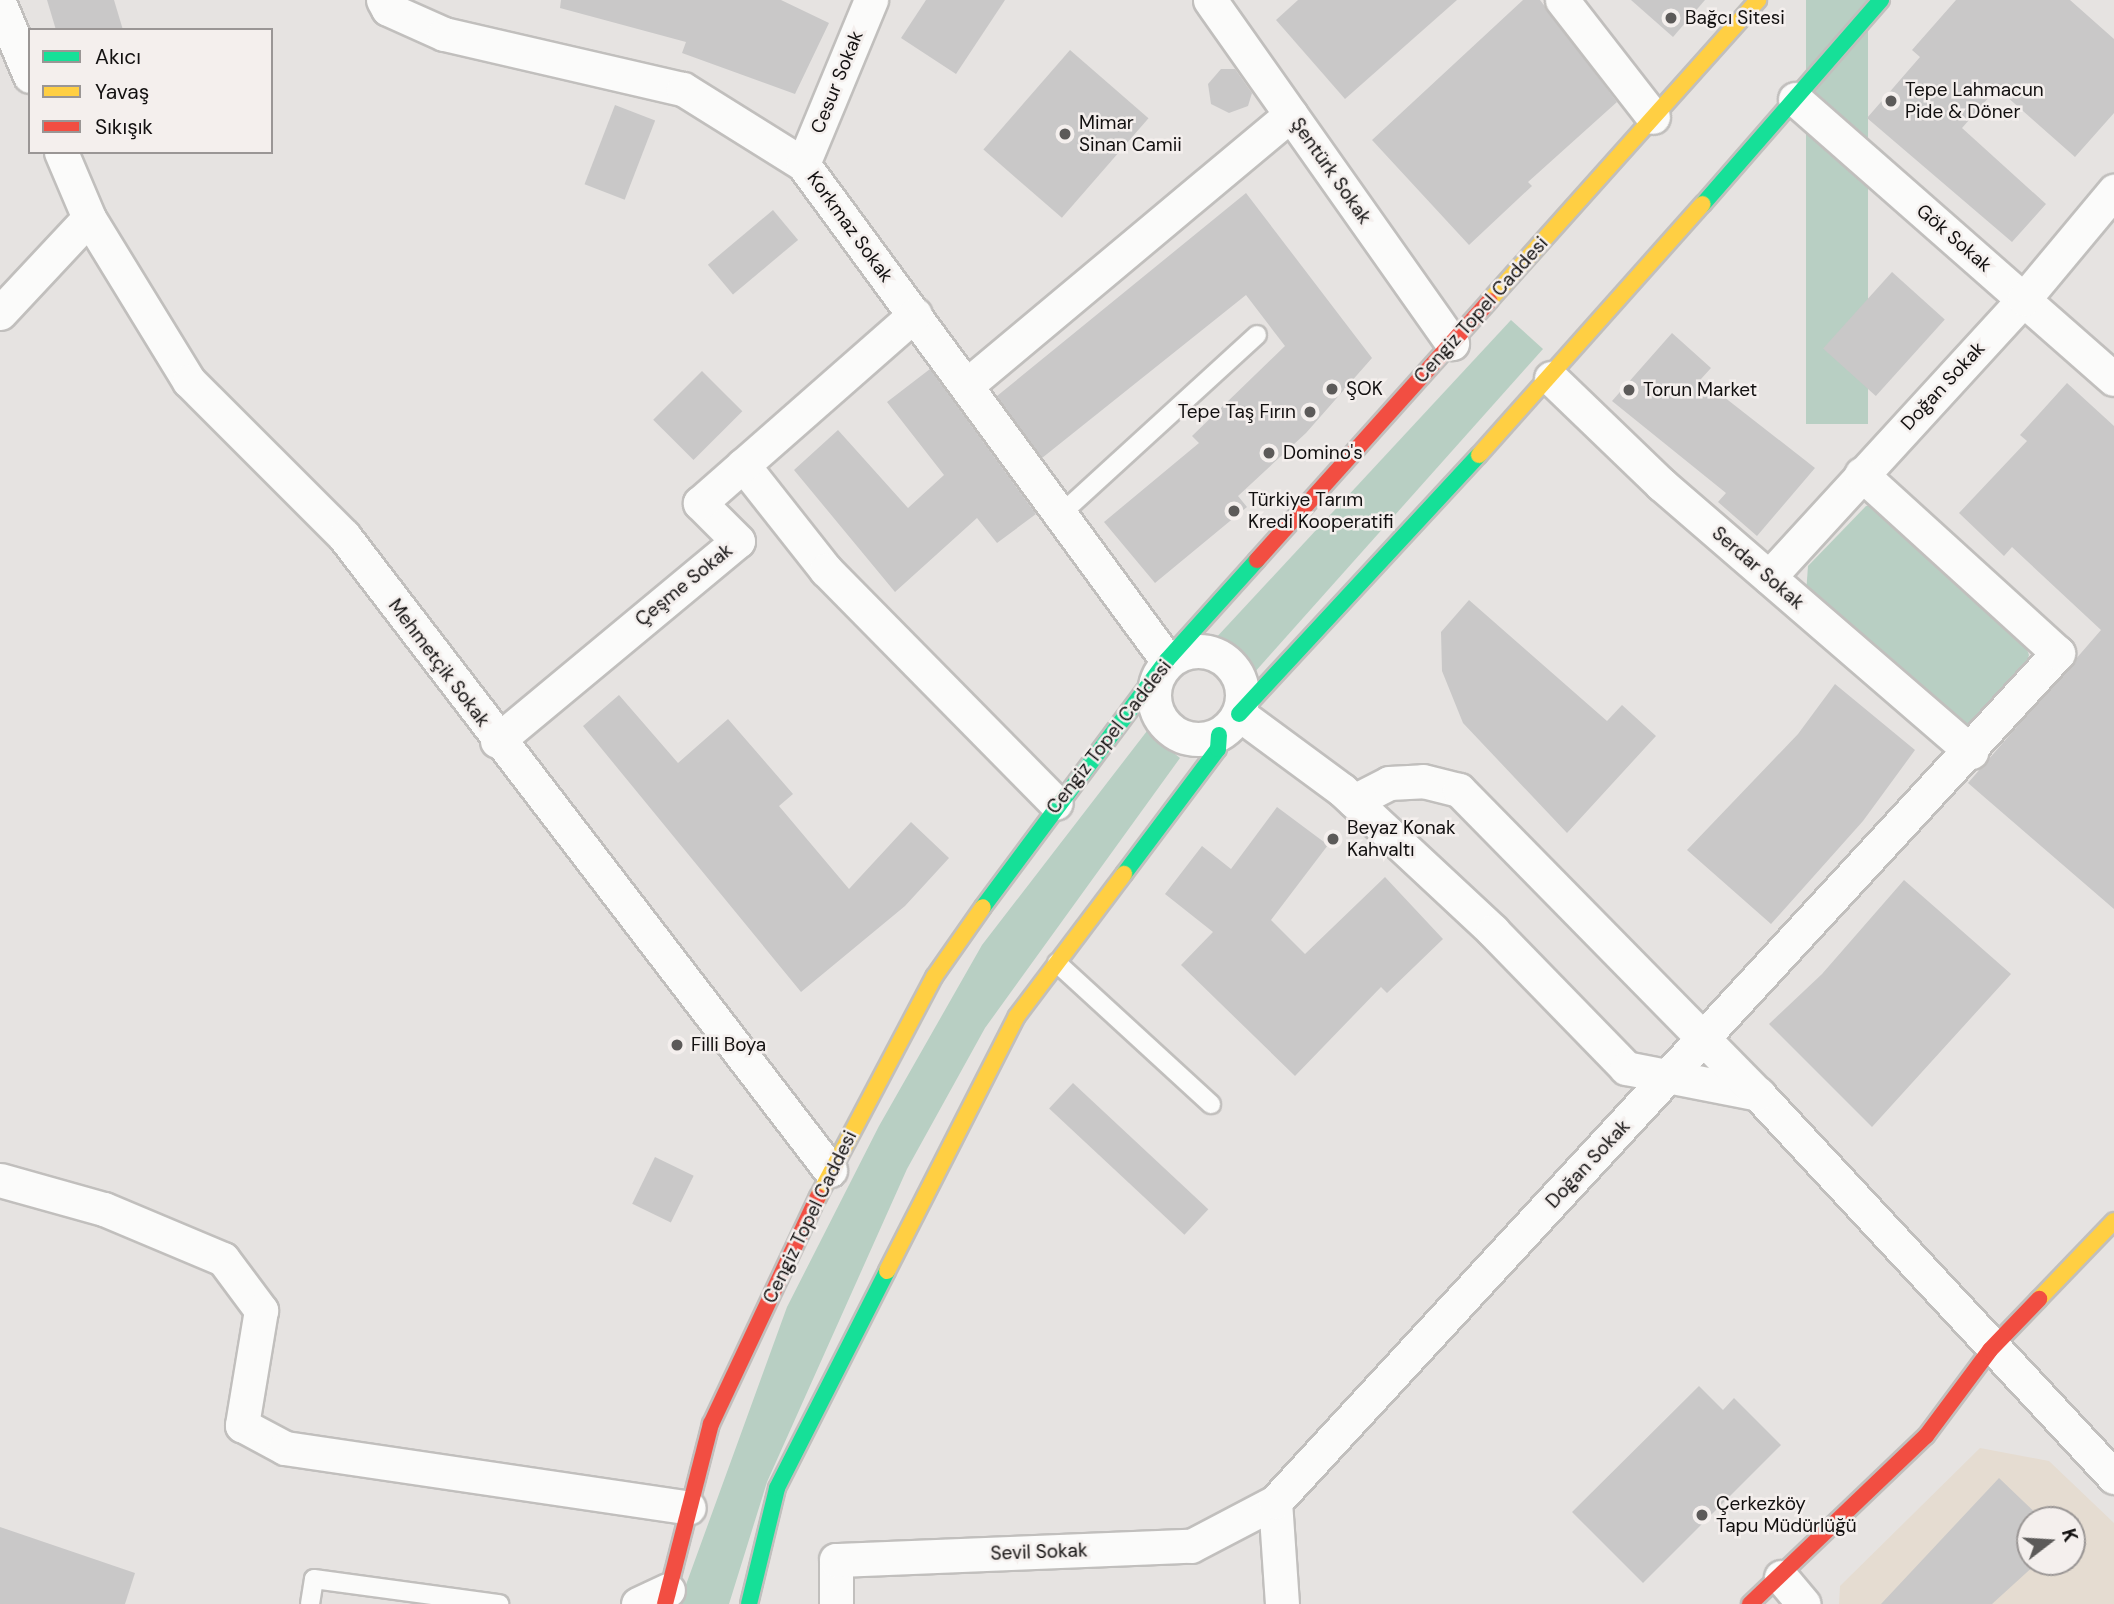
<!DOCTYPE html>
<meta charset="utf-8">
<style>
body{margin:0}
#map{position:relative;width:2114px;height:1604px;overflow:hidden;background:#e6e3e1;font-family:"DM Sans",sans-serif}
div>[style]{position:absolute}
.education>*{inset:0;background:#e5dcd1}
.green>*{inset:0;background:#b8cfc3;transform-origin:0 0}
.building>*{inset:0;background:#c9c8c8;transform-origin:0 0}
.roads{filter:drop-shadow(2px 0 #c1bfbd) drop-shadow(-2px 0 #c1bfbd) drop-shadow(0 2px #c1bfbd) drop-shadow(0 -2px #c1bfbd)}
.lane>*{height:18px;margin:-9px;padding:0 9px;transform-origin:9px;border-radius:9px;background:#fbfbfa}
.street>*{height:33px;margin:-16.5px;padding:0 16.5px;transform-origin:16.5px;border-radius:16.5px;background:#fbfbfa}
.street>.ring{margin:-16.5px;padding:0;box-sizing:content-box;background:none;border:33px solid #fbfbfa;border-radius:50%}
.fast>*{height:16px;margin:-8px;padding:0 8px;transform-origin:8px;border-radius:8px;background:#16e098}
.slow>*{height:16px;margin:-8px;padding:0 8px;transform-origin:8px;border-radius:8px;background:#ffcf43}
.jam>*{height:16px;margin:-8px;padding:0 8px;transform-origin:8px;border-radius:8px;background:#f24e42}
.dots>*{width:19px;height:19px;translate:-50% -50%;box-sizing:border-box;border:4px solid #f4efed;border-radius:50%}
span{translate:-50% -50%;white-space:nowrap;text-align:center;line-height:1.15;-webkit-text-stroke:5px #f4efed;paint-order:stroke}
.poi-label{font-size:19px;color:#121010}
.left{translate:0 -50%;text-align:left}
.right{translate:-100% -50%;text-align:right}
.street-label{font-size:19px;color:#121010}
.legend{position:absolute;left:28px;top:28px;width:245px;height:126px;box-sizing:border-box;background:#f4efed;border:2px solid #9a9695;margin:0;padding:9px 12px;list-style:none;font-size:21px;color:#121010}
.legend li{display:flex;align-items:center;gap:14px;height:35px}
.legend b{width:35px;border:2px solid #9a9695}
.north{position:absolute;left:2016px;top:1506px;width:70px;height:70px;box-sizing:border-box;background:#f4efed;border:2px solid #9a9695;border-radius:50%;rotate:73deg;font-size:19px;font-weight:700;line-height:28px;text-align:center;color:#121010}
.north::after{content:'';display:block;margin:auto;width:24px;height:32px;background:#5c5a59;clip-path:polygon(50% 0,100% 100%,50% 72%,0 100%)}
</style>
<div id="map">
<div class="education">
<i style="clip-path:polygon(evenodd,1980px 1448px,2049px 1461px,2114px 1523px,2114px 1604px,1839px 1604px,1840px 1586px,1980px 1448px,2030px 1520px,2072px 1520px,2072px 1562px,2030px 1562px,2030px 1520px)"></i>
</div>
<div class="green">
<i style="left:1806px;top:0;width:62px;height:424px"></i>
<i style="clip-path:polygon(1511px 320px,1543px 349px,1254px 673px,1214px 640px)"></i>
<i style="clip-path:polygon(1874px 505px,2023px 638px,2029px 655px,2026px 664px,1971px 729px,1958px 728px,1806px 594px,1808px 566px,1866px 506px)"></i>
<i style="clip-path:polygon(1147px 731px,1180px 758px,985px 1028px,907px 1169px,767px 1482px,729px 1604px,679px 1604px,787px 1307px,879px 1126px,982px 945px)"></i>
</div>
<div class="building">
<i style="clip-path:polygon(47px 0,114px 0,123px 30px,56px 30px)"></i>
<i style="clip-path:polygon(561px 0,781px 0,829px 23px,795px 94px,682px 53px,686px 42px,560px 8px)"></i>
<i style="clip-path:polygon(926px 0,1005px 0,956px 74px,901px 38px)"></i>
<i style="clip-path:polygon(1298px 0,1457px 0,1345px 99px,1276px 20px)"></i>
<i style="clip-path:polygon(1523px 0,1540px 0,1617px 102px,1528px 182px,1532px 186px,1469px 245px,1372px 140px)"></i>
<i style="clip-path:polygon(1631px 0,1705px 0,1673px 37px)"></i>
<i style="clip-path:polygon(1956px 0,2070px 0,2114px 39px,2114px 113px,2075px 157px,1997px 88px,1962px 128px,2046px 204px,2012px 242px,1867px 118px,1920px 57px,1912px 50px)"></i>
<i style="left:1070px;top:50px;width:104px;height:132px;rotate:41deg"></i>
<i style="clip-path:polygon(1221px 69px,1235px 69px,1252px 93px,1248px 106px,1229px 113px,1211px 104px,1208px 84px)"></i>
<i style="left:615px;top:105px;width:43px;height:85px;rotate:21deg"></i>
<i style="clip-path:polygon(1246px 193px,1372px 358px,1306px 433px,1238px 496px,1247px 507px,1155px 583px,1104px 522px,1199px 443px,1192px 436px,1285px 346px,1246px 295px,1042px 458px,997px 396px)"></i>
<i style="left:773px;top:210px;width:39px;height:85px;rotate:50deg"></i>
<i style="left:1892px;top:272px;width:71px;height:103px;rotate:42deg"></i>
<i style="clip-path:polygon(1672px 333px,1711px 368px,1701px 379px,1815px 468px,1757px 536px,1718px 502px,1726px 493px,1612px 401px)"></i>
<i style="clip-path:polygon(930px 369px,1036px 514px,997px 543px,977px 518px,895px 592px,794px 470px,838px 430px,908px 508px,944px 475px,887px 402px)"></i>
<i style="left:702px;top:371px;width:57px;height:69px;rotate:45deg"></i>
<i style="clip-path:polygon(2067px 383px,2114px 426px,2114px 909px,1968px 783px,2101px 630px,2012px 547px,2004px 556px,1959px 513px,2027px 441px,2020px 435px)"></i>
<i style="clip-path:polygon(1469px 600px,1607px 721px,1622px 705px,1656px 736px,1567px 833px,1463px 723px,1442px 671px,1441px 632px)"></i>
<i style="clip-path:polygon(1835px 684px,1915px 750px,1863px 821px,1771px 924px,1687px 850px,1798px 734px)"></i>
<i style="clip-path:polygon(619px 695px,678px 763px,728px 719px,793px 794px,779px 806px,849px 889px,911px 822px,949px 858px,905px 906px,801px 992px,583px 726px)"></i>
<i style="clip-path:polygon(1277px 807px,1328px 845px,1271px 920px,1305px 954px,1385px 877px,1443px 939px,1387px 993px,1381px 987px,1295px 1076px,1181px 965px,1213px 932px,1165px 894px,1202px 846px,1231px 869px)"></i>
<i style="clip-path:polygon(1904px 880px,2011px 974px,1872px 1127px,1769px 1024px,1822px 974px)"></i>
<i style="left:1073px;top:1083px;width:185px;height:35px;rotate:43deg"></i>
<i style="left:655px;top:1157px;width:43px;height:52px;rotate:26deg"></i>
<i style="clip-path:polygon(1699px 1386px,1723px 1410px,1734px 1398px,1781px 1445px,1643px 1583px,1572px 1512px)"></i>
<i style="clip-path:polygon(1999px 1478px,2043px 1520px,2030px 1520px,2030px 1562px,2038px 1562px,1992px 1604px,1881px 1604px)"></i>
<i style="clip-path:polygon(0 1527px,135px 1573px,125px 1604px,0 1604px)"></i>
</div>
<div class="roads">
<div class="lane">
<i style="left:1062px;top:513px;width:264px;rotate:-42.4deg"></i>
<i style="left:1057px;top:963px;width:209px;rotate:42.5deg"></i>
<i style="left:310px;top:1604px;width:25px;rotate:-81deg"></i>
<i style="left:314px;top:1579px;width:187px;rotate:7.7deg"></i>
</div>
<div class="street">
<i style="left:383px;top:0;width:10px;rotate:61deg"></i>
<i style="left:388px;top:9px;width:61px;rotate:24.1deg"></i>
<i style="left:444px;top:34px;width:245px;rotate:13deg"></i>
<i style="left:683px;top:89px;width:142px;rotate:32deg"></i>
<i style="left:803px;top:164px;width:615px;rotate:53.73deg"></i>
<i style="left:1210px;top:0;width:420px;rotate:54.8deg"></i>
<i style="left:1562px;top:0;width:148px;rotate:52.1deg"></i>
<i style="left:0;top:5px;width:77px;rotate:67.1deg"></i>
<i style="left:1795px;top:99px;width:424px;rotate:41.3deg"></i>
<i style="left:61px;top:152px;width:72px;rotate:67deg"></i>
<i style="left:89px;top:218px;width:191px;rotate:58.5deg"></i>
<i style="left:189px;top:381px;width:219px;rotate:45deg"></i>
<i style="left:344px;top:536px;width:799px;rotate:52.53deg"></i>
<i style="left:803px;top:164px;width:178px;rotate:-67.5deg"></i>
<i style="left:0;top:313px;width:130px;rotate:-46.9deg"></i>
<i style="left:1551px;top:378px;width:153px;rotate:43.9deg"></i>
<i style="left:1661px;top:484px;width:410px;rotate:40.8deg"></i>
<i style="left:967px;top:385px;width:422px;rotate:-39.9deg"></i>
<i style="left:743px;top:465px;width:134px;rotate:51.7deg"></i>
<i style="left:826px;top:570px;width:327px;rotate:45.4deg"></i>
<i style="left:1769px;top:577px;width:377px;rotate:-47.5deg"></i>
<i style="left:2024px;top:299px;width:141px;rotate:-50.2deg"></i>
<i class="ring" style="left:1154px;top:651px;width:55px;height:55px"></i>
<i style="left:1239px;top:714px;width:128px;rotate:36.4deg"></i>
<i style="left:1342px;top:790px;width:207px;rotate:43deg"></i>
<i style="left:1493px;top:931px;width:191px;rotate:45.8deg"></i>
<i style="left:1626px;top:1068px;width:135px;rotate:11.1deg"></i>
<i style="left:1758px;top:1094px;width:523px;rotate:47.09deg"></i>
<i style="left:497px;top:741px;width:313px;rotate:-39.7deg"></i>
<i style="left:738px;top:541px;width:54px;rotate:-135deg"></i>
<i style="left:700px;top:503px;width:286px;rotate:-41.3deg"></i>
<i style="left:1354px;top:801px;width:39px;rotate:-27deg"></i>
<i style="left:1389px;top:783px;width:34px;rotate:-3deg"></i>
<i style="left:1423px;top:781px;width:37px;rotate:14deg"></i>
<i style="left:1459px;top:790px;width:426px;rotate:45.5deg"></i>
<i style="left:0;top:1180px;width:108px;rotate:15.6deg"></i>
<i style="left:104px;top:1209px;width:129px;rotate:22.8deg"></i>
<i style="left:223px;top:1259px;width:64px;rotate:53.3deg"></i>
<i style="left:261px;top:1310px;width:117px;rotate:99.4deg"></i>
<i style="left:242px;top:1425px;width:49px;rotate:28.1deg"></i>
<i style="left:285px;top:1448px;width:408px;rotate:8.4deg"></i>
<i style="left:1781px;top:1577px;width:35px;rotate:50deg"></i>
<i style="left:638px;top:1604px;width:33px;rotate:-25deg"></i>
<i style="left:836px;top:1604px;width:44px;rotate:-90deg"></i>
<i style="left:836px;top:1560px;width:355px;rotate:-2.3deg"></i>
<i style="left:1191px;top:1546px;width:95px;rotate:-27.6deg"></i>
<i style="left:1282px;top:1604px;width:102px;rotate:-93.9deg"></i>
<i style="left:1275px;top:1502px;width:1155px;rotate:-47.32deg"></i>
<i style="left:2058px;top:653px;width:266px;rotate:-137.7deg"></i>
</div>
<div class="fast">
<i style="left:1703px;top:204px;width:271px;rotate:-48.9deg"></i>
<i style="left:1239px;top:714px;width:353px;rotate:-47.2deg"></i>
<i style="left:1124px;top:874px;width:156px;rotate:-53.1deg"></i>
<i style="left:1218px;top:749px;width:14px;rotate:-86deg"></i>
<i style="left:983px;top:907px;width:308px;rotate:-53.3deg"></i>
<i style="left:1167px;top:660px;width:135px;rotate:-48deg"></i>
<i style="left:749px;top:1604px;width:119px;rotate:-76.4deg"></i>
<i style="left:777px;top:1488px;width:243px;rotate:-63.1deg"></i>
</div>
<div class="slow">
<i style="left:1489px;top:301px;width:404px;rotate:-48.2deg"></i>
<i style="left:1479px;top:455px;width:336px;rotate:-48.3deg"></i>
<i style="left:818px;top:1197px;width:249px;rotate:-62.2deg"></i>
<i style="left:934px;top:977px;width:85px;rotate:-55deg"></i>
<i style="left:887px;top:1271px;width:286px;rotate:-63deg"></i>
<i style="left:1017px;top:1016px;width:178px;rotate:-53deg"></i>
<i style="left:2039px;top:1299px;width:108px;rotate:-46.1deg"></i>
</div>
<div class="jam">
<i style="left:1257px;top:560px;width:348px;rotate:-48.1deg"></i>
<i style="left:665px;top:1604px;width:186px;rotate:-75.7deg"></i>
<i style="left:711px;top:1424px;width:251px;rotate:-64.8deg"></i>
<i style="left:1750px;top:1604px;width:243px;rotate:-43.7deg"></i>
<i style="left:1926px;top:1436px;width:107px;rotate:-53.3deg"></i>
<i style="left:1990px;top:1350px;width:71px;rotate:-46.1deg"></i>
</div>
</div>
<div class="dots">
<i style="left:1671px;top:18px;background:#5c5a59"></i>
<i style="left:1891px;top:101px;background:#5c5a59"></i>
<i style="left:1065px;top:134px;background:#5c5a59"></i>
<i style="left:1332px;top:389px;background:#5c5a59"></i>
<i style="left:1629px;top:390px;background:#5c5a59"></i>
<i style="left:1310px;top:412px;background:#5c5a59"></i>
<i style="left:1269px;top:453px;background:#5c5a59"></i>
<i style="left:1234px;top:511px;background:#5c5a59"></i>
<i style="left:1333px;top:839px;background:#5c5a59"></i>
<i style="left:677px;top:1045px;background:#5c5a59"></i>
<i style="left:1702px;top:1515px;background:#5c5a59"></i>
</div>
<div class="poi-label">
<span class="left" style="left:1685px;top:18px">Bağcı Sitesi</span>
<span class="left" style="left:1905px;top:101px">Tepe Lahmacun<br>Pide &amp; Döner</span>
<span class="left" style="left:1079px;top:134px">Mimar<br>Sinan Camii</span>
<span class="left" style="left:1346px;top:389px">ŞOK</span>
<span class="left" style="left:1643px;top:390px">Torun Market</span>
<span class="right" style="left:1296px;top:412px">Tepe Taş Fırın</span>
<span class="left" style="left:1283px;top:453px">Domino's</span>
<span class="left" style="left:1248px;top:511px">Türkiye Tarım<br>Kredi Kooperatifi</span>
<span class="left" style="left:1347px;top:839px">Beyaz Konak<br>Kahvaltı</span>
<span class="left" style="left:691px;top:1045px">Filli Boya</span>
<span class="left" style="left:1716px;top:1515px">Çerkezköy<br>Tapu Müdürlüğü</span>
</div>
<div class="street-label">
<span style="left:837px;top:82px;rotate:-68deg">Cesur Sokak</span>
<span style="left:1331px;top:171px;rotate:55deg">Şentürk Sokak</span>
<span style="left:850px;top:227px;rotate:54deg">Korkmaz Sokak</span>
<span style="left:1954px;top:238px;rotate:41deg">Gök Sokak</span>
<span style="left:1481px;top:310px;rotate:-48deg">Cengiz Topel Caddesi</span>
<span style="left:1943px;top:386px;rotate:-47deg">Doğan Sokak</span>
<span style="left:1758px;top:568px;rotate:41deg">Serdar Sokak</span>
<span style="left:684px;top:585px;rotate:-39deg">Çeşme Sokak</span>
<span style="left:439px;top:663px;rotate:53deg">Mehmetçik Sokak</span>
<span style="left:1109px;top:737px;rotate:-52deg">Cengiz Topel Caddesi</span>
<span style="left:1588px;top:1164px;rotate:-47deg">Doğan Sokak</span>
<span style="left:810px;top:1217px;rotate:-64deg">Cengiz Topel Caddesi</span>
<span style="left:1039px;top:1552px;rotate:-2deg">Sevil Sokak</span>
</div>
<ul class="legend">
<li><b style="height:9px;background:#16e098"></b>Akıcı</li>
<li><b style="height:9px;background:#ffcf43"></b>Yavaş</li>
<li><b style="height:9px;background:#f24e42"></b>Sıkışık</li>
</ul>
<div class="north">K</div>
</div>
